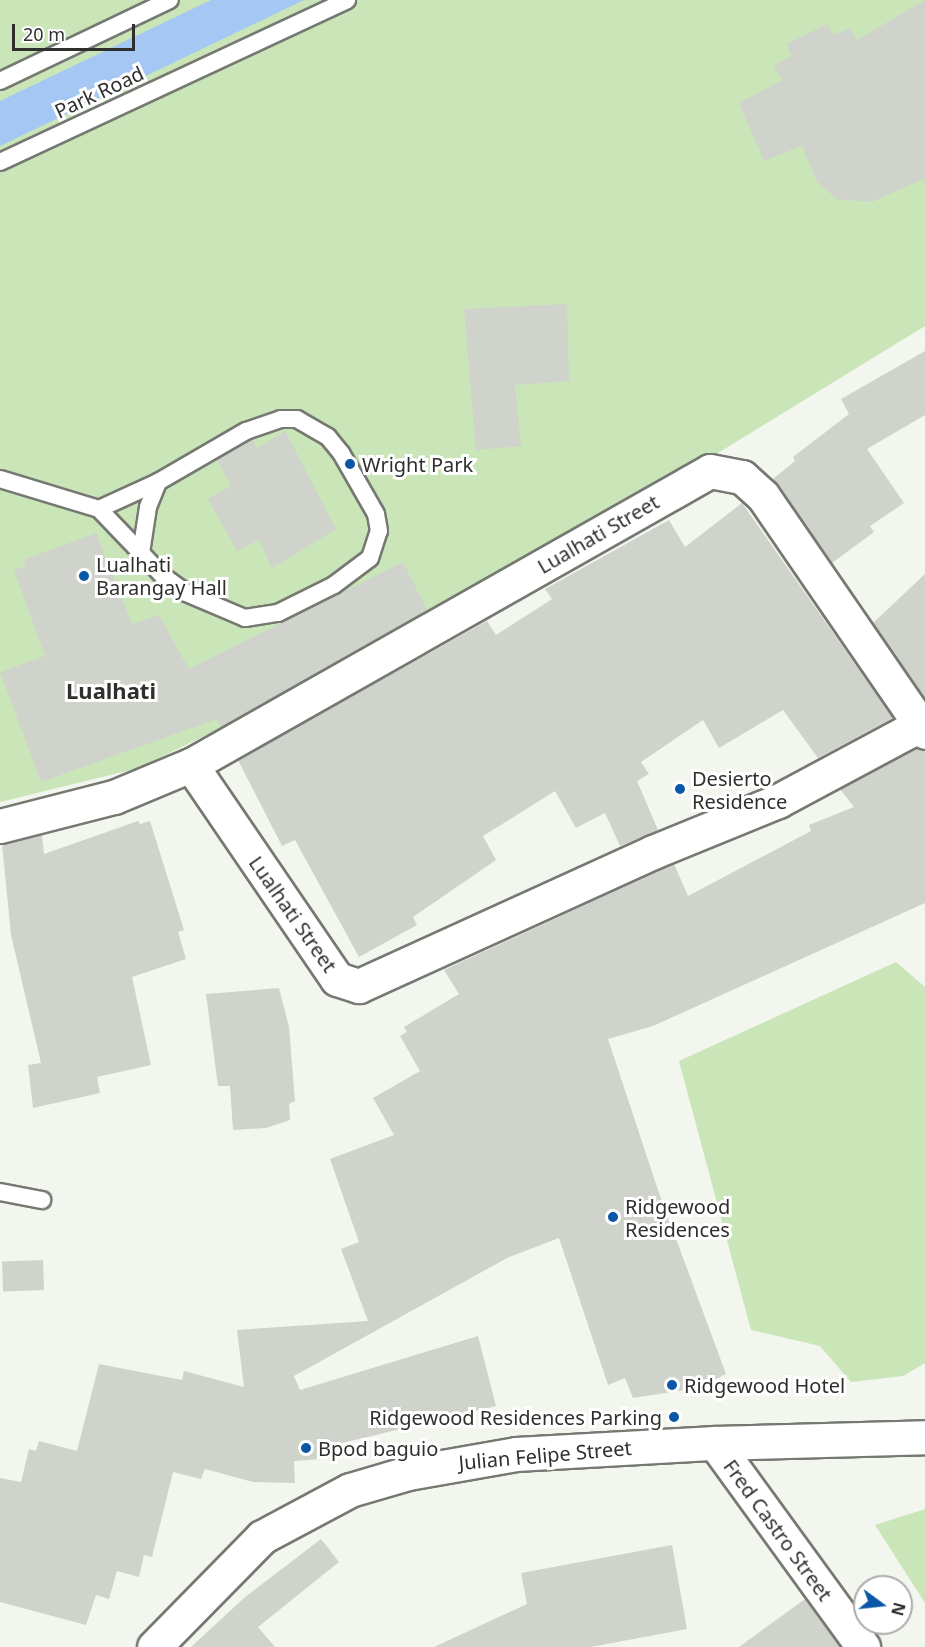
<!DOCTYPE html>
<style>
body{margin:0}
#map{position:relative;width:925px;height:1647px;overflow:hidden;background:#f2f6ef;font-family:"Noto Sans",sans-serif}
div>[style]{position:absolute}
.green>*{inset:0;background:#cae5b7}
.water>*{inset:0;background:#a5c7f3}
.building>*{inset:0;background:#cfd3cc;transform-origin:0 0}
.roads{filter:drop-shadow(2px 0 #757972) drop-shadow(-2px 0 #757972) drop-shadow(0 2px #757972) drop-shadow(0 -2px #757972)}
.lane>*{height:16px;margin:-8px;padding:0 8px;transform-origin:8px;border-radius:8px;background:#fff}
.street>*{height:33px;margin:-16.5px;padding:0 16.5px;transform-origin:16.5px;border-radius:16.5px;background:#fff}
.secondary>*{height:33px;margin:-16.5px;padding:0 16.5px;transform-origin:16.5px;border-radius:16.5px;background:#fff}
.dots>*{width:16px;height:16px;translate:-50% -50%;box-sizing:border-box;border:3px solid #fff;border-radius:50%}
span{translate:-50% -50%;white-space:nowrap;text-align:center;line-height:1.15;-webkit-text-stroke:6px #fff;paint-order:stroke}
.street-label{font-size:20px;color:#2f302d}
.poi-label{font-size:20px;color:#2f302d}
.left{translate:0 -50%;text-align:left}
.right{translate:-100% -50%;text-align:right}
.quarter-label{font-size:22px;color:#2f302d;font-weight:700}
.north{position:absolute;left:853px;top:1575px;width:60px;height:60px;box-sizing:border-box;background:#fff;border:2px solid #acacab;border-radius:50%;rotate:105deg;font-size:16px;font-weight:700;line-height:24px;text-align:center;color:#2f302d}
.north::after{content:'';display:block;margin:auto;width:21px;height:27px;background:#0957a6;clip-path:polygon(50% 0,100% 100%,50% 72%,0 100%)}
.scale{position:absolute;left:12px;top:24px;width:123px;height:27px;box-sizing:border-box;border:3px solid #2f302d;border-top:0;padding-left:8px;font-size:18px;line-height:21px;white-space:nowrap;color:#2f302d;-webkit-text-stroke:4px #fff;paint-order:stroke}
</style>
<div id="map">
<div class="green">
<i style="clip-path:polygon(0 0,925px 0,925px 326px,475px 602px,139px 768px,0 802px)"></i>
<i style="clip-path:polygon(896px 962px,925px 987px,925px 1363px,903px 1376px,851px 1382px,820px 1346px,751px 1330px,679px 1061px)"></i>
<i style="clip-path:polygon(925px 1509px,925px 1603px,875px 1525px)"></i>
</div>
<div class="water">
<i style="clip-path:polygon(211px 0,304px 0,0 146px,0 101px)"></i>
</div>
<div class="building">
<i style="clip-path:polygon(925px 0,925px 178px,872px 202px,837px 199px,817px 182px,802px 146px,764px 161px,739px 103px,782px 80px,774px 65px,792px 56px,786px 44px,827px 24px,834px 35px,850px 28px,857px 40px)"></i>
<i style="clip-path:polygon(567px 304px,569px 381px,515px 385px,521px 446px,476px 450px,464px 309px)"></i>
<i style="clip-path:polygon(925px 351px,925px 415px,867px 449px,904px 503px,870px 526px,874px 532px,832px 563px,773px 479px,795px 461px,793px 457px,849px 414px,841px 399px)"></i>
<i style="clip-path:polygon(285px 431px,336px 529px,272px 568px,259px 540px,237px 551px,208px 499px,231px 486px,217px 460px,253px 440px,257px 448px)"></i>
<i style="clip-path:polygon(742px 503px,893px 718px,818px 758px,783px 710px,719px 748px,703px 720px,641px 762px,649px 774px,637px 781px,658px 830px,620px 846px,605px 813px,576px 828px,555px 791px,483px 836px,496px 860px,413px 917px,417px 925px,359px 957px,295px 840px,282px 846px,238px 760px,487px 621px,496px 635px,552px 599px,545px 589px,669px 520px,685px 547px)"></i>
<i style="clip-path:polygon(96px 533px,132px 624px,159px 615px,189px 669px,403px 562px,427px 610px,221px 727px,217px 719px,41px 782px,0 672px,45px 656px,14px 570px,26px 566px,23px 560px)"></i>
<i style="clip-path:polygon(925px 574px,925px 699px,873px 623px)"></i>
<i style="clip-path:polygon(916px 748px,925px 750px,925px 903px,653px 1026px,608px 1039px,658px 1190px,726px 1374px,698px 1388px,633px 1398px,625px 1378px,608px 1385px,559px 1238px,507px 1258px,294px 1376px,300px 1390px,478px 1336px,496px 1406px,334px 1445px,335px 1458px,294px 1461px,295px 1483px,253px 1482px,205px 1469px,201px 1479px,173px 1472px,152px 1557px,144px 1555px,139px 1577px,117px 1571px,109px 1599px,96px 1595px,86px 1625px,0 1602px,0 1478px,21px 1482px,29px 1449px,36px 1451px,39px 1441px,77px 1451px,99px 1364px,182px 1380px,184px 1371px,244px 1387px,237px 1330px,368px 1321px,341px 1249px,359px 1242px,330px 1159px,394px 1135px,373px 1098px,420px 1071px,400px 1036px,407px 1032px,404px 1027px,459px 994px,444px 970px,674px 864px,688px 896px,811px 831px,809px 825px,854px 807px,840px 789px)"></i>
<i style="clip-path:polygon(138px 821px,140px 824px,150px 821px,184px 930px,178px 932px,186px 959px,132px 977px,151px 1065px,97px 1077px,100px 1093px,33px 1108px,28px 1065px,41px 1063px,11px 935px,2px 844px,42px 835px,44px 854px)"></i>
<i style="clip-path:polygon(279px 988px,289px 1027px,295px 1101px,289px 1104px,290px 1120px,266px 1128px,233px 1130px,230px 1086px,218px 1086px,206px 994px)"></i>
<i style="left:43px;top:1260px;width:30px;height:41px;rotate:88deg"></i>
<i style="clip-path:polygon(321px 1539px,339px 1562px,258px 1627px,275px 1647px,191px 1647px,244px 1598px)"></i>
<i style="clip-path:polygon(672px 1545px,687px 1629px,591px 1647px,434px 1647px,527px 1604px,521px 1573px)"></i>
<i style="clip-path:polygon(805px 1599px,840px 1647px,739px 1647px)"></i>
</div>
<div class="roads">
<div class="lane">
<i style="left:0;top:81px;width:188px;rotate:-25.5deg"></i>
<i style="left:0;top:162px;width:383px;rotate:-25deg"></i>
<i style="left:0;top:479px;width:103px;rotate:16.9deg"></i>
<i style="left:99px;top:509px;width:93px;rotate:46.3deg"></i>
<i style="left:163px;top:576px;width:29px;rotate:36deg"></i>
<i style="left:186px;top:593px;width:64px;rotate:23deg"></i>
<i style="left:245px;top:618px;width:33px;rotate:-9deg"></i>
<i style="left:278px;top:613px;width:63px;rotate:-26.6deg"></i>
<i style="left:334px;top:585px;width:45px;rotate:-36.9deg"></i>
<i style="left:370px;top:558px;width:28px;rotate:-72deg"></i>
<i style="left:379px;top:531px;width:17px;rotate:-100deg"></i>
<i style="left:376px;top:514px;width:70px;rotate:-119.8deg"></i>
<i style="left:341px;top:453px;width:21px;rotate:-129deg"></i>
<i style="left:328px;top:437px;width:36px;rotate:-150deg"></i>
<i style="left:297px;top:419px;width:16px;rotate:180deg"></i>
<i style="left:281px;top:419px;width:37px;rotate:161deg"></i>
<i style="left:246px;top:431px;width:102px;rotate:149.9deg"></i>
<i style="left:158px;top:482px;width:65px;rotate:155.4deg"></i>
<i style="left:141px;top:553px;width:47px;rotate:-81.3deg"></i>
<i style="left:148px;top:507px;width:27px;rotate:-68deg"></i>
<i style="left:0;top:1192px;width:43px;rotate:10.8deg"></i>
</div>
<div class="street">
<i style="left:191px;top:765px;width:259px;rotate:55.7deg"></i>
<i style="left:337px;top:979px;width:23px;rotate:18deg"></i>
<i style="left:359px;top:986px;width:323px;rotate:-24.5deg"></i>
<i style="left:653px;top:852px;width:135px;rotate:-22.2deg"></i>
<i style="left:778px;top:801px;width:161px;rotate:-28.2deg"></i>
<i style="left:0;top:826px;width:118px;rotate:-14.3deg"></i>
<i style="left:114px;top:797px;width:83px;rotate:-22.6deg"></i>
<i style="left:191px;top:765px;width:596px;rotate:-29.53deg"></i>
<i style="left:710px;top:471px;width:33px;rotate:11deg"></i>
<i style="left:742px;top:477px;width:28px;rotate:42deg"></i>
<i style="left:763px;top:496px;width:286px;rotate:55.5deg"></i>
<i style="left:715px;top:1443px;width:252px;rotate:54deg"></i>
</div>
<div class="secondary">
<i style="left:154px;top:1647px;width:154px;rotate:-45.5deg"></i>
<i style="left:262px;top:1537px;width:100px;rotate:-28.1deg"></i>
<i style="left:350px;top:1490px;width:60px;rotate:-16.3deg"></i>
<i style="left:408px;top:1473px;width:110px;rotate:-10deg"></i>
<i style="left:516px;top:1454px;width:199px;rotate:-3.2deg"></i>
<i style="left:715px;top:1443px;width:210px;rotate:-1.6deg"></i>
</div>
</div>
<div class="dots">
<i style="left:350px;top:464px;background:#0957a6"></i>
<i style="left:84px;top:576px;background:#0957a6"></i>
<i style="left:680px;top:789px;background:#0957a6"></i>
<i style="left:613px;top:1217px;background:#0957a6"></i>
<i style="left:672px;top:1385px;background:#0957a6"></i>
<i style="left:674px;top:1417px;background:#0957a6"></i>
<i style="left:306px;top:1448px;background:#0957a6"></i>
</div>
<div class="street-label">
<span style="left:99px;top:92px;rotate:-25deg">Park Road</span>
<span style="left:598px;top:534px;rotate:-30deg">Lualhati Street</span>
<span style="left:293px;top:914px;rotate:55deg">Lualhati Street</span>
<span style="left:545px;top:1455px;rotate:-5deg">Julian Felipe Street</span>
<span style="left:778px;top:1530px;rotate:54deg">Fred Castro Street</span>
</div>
<div class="poi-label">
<span class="left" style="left:362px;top:464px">Wright Park</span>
<span class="left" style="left:96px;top:576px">Lualhati<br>Barangay Hall</span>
<span class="left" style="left:692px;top:790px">Desierto<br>Residence</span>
<span class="left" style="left:625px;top:1218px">Ridgewood<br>Residences</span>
<span class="left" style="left:684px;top:1385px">Ridgewood Hotel</span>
<span class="right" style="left:662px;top:1417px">Ridgewood Residences Parking</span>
<span class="left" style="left:318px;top:1448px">Bpod baguio</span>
</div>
<div class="quarter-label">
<span style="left:111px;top:691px">Lualhati</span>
</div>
<div class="north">N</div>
<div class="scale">20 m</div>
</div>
